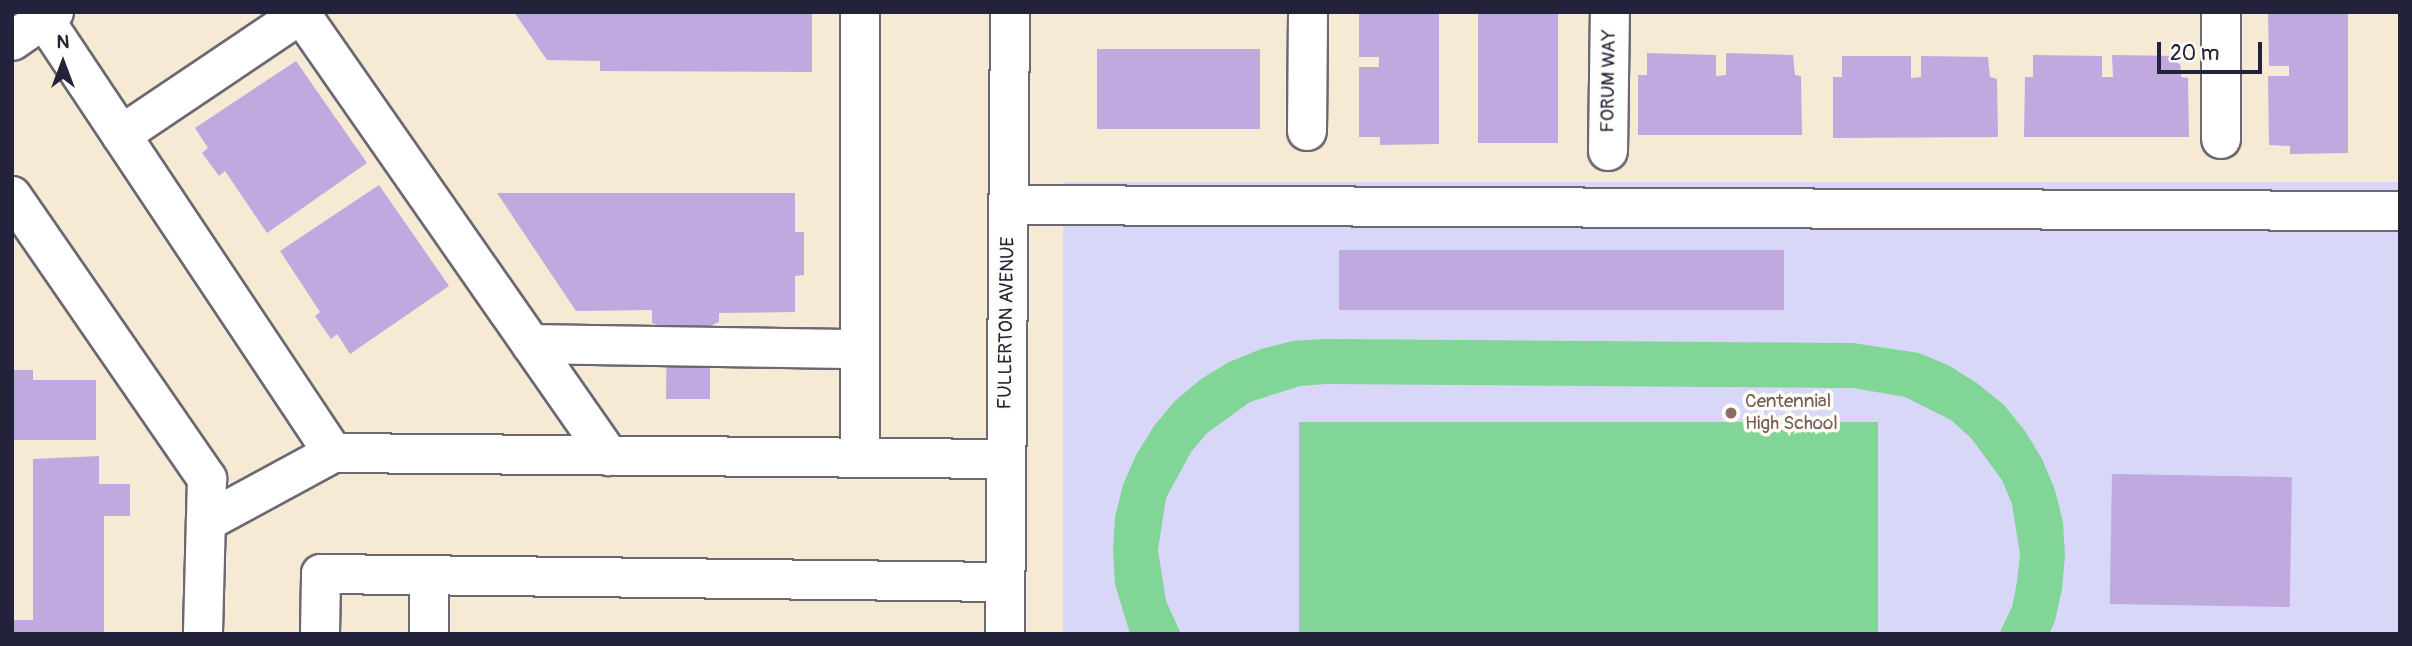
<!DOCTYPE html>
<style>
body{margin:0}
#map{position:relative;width:2412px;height:646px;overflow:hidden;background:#f6ead5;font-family:Pangolin,sans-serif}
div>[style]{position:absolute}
.built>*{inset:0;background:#d8d7f8;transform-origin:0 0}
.green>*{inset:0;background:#81d597;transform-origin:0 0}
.building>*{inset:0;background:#c0a9de;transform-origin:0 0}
.roads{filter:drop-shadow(2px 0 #6c6871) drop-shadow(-2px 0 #6c6871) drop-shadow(0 2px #6c6871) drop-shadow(0 -2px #6c6871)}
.minor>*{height:38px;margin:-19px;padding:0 19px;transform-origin:19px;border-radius:19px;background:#fff}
.major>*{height:38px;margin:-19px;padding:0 19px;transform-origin:19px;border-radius:19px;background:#fff}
.dots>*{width:19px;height:19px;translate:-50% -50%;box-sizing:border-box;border:4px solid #fdfcf7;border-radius:50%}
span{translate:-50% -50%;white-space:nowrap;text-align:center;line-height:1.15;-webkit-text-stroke:7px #fdfcf7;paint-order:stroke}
.street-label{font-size:19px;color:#22223b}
.education-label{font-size:19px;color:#785e54}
.left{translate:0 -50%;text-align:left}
.frame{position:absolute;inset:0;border:14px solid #22223b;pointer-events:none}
.north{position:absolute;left:28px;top:28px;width:70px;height:70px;-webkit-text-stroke:5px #fdfcf7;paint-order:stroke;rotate:0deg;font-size:19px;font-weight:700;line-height:28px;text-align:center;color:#22223b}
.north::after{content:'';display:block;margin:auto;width:24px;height:32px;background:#22223b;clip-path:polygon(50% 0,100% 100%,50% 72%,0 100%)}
.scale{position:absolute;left:2157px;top:42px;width:105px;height:32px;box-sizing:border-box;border:4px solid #22223b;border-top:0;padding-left:9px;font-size:21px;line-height:24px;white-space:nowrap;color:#22223b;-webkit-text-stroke:5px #fdfcf7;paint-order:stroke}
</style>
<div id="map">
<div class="built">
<i style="left:1063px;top:182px;width:1337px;height:452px"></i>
</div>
<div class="green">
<i style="clip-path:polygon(1326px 339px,1853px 343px,1919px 353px,1950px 366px,1978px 384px,2004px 405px,2025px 431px,2042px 459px,2055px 490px,2063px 522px,2065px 556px,2062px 589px,2055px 621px,2049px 634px,1999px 634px,2012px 607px,2017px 582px,2020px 555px,2012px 504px,2002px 480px,1971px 438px,1951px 420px,1905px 397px,1853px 388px,1326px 384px,1300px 386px,1250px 402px,1207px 433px,1191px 452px,1166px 498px,1158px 550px,1166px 601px,1181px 634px,1130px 634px,1115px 584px,1113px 550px,1115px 517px,1123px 485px,1136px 455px,1154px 426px,1175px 401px,1201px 379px,1229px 362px,1261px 349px,1292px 341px)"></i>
<i style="left:1299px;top:422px;width:579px;height:212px"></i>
</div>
<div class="building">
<i style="clip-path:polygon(514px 12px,812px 12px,812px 72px,600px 71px,600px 61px,547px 60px)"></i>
<i style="clip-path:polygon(1359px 12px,1439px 12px,1439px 144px,1380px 145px,1380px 137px,1359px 137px,1359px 67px,1379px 67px,1379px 57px,1359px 57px)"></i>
<i style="left:1478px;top:12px;width:80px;height:131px"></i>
<i style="clip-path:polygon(2268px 12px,2348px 12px,2348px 153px,2290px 154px,2290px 146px,2269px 145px,2268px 76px,2289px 76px,2289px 66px,2269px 66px)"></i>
<i style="left:1097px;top:49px;width:163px;height:80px"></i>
<i style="clip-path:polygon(1647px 53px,1716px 55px,1716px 76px,1726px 75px,1726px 53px,1793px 55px,1795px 75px,1801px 76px,1802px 135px,1638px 135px,1638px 75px,1647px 75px)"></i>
<i style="clip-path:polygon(2033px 55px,2102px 56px,2102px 77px,2113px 77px,2112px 55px,2180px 56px,2181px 77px,2188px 78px,2189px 137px,2024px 137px,2025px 77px,2033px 77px)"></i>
<i style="clip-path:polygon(1842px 56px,1911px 56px,1911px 78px,1921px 77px,1921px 56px,1988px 57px,1990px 77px,1997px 79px,1998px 137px,1833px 138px,1833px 77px,1842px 77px)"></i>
<i style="clip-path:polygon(296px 61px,367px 163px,267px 233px,225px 171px,219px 176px,202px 153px,208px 148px,195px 128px)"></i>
<i style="clip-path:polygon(379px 185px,449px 286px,350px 354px,337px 334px,331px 339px,315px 316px,320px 312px,280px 251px)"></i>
<i style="clip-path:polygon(497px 193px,795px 193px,795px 232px,804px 232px,804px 275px,795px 276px,795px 312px,719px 313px,719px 322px,710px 326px,710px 399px,666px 399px,667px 329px,652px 323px,652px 310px,576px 311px)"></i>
<i style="left:1339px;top:250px;width:445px;height:60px"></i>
<i style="clip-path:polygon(12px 370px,33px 370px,33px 380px,96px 380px,96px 440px,12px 440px)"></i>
<i style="clip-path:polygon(99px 456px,99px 484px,130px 484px,130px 516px,104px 516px,104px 634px,12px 634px,12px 620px,33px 620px,33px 459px)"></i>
<i style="left:2112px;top:474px;width:180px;height:130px;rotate:1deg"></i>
</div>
<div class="roads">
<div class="minor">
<i style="left:860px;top:12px;width:445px;rotate:90deg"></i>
<i style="left:2221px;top:12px;width:127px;rotate:90deg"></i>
<i style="left:301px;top:14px;width:539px;rotate:55.13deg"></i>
<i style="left:44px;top:19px;width:521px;rotate:56.34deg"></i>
<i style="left:333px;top:453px;width:673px;rotate:0.51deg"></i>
<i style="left:1307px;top:131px;width:119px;rotate:-89.5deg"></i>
<i style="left:121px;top:135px;width:220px;rotate:-33.9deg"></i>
<i style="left:1608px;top:151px;width:139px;rotate:-89.2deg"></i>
<i style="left:12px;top:196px;width:344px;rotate:55.4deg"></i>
<i style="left:207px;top:479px;width:155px;rotate:91.5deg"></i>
<i style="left:1008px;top:205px;width:1392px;rotate:0.25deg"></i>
<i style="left:531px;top:344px;width:329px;rotate:0.9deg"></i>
<i style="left:206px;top:522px;width:145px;rotate:-28.5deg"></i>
<i style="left:320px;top:634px;width:60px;rotate:-89deg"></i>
<i style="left:321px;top:574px;width:684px;rotate:0.67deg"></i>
<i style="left:429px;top:634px;width:59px;rotate:-90deg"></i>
</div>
<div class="major">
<i style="left:12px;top:41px;width:51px;rotate:-34.6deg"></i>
<i style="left:1005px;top:634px;width:622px;rotate:-89.54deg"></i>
</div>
</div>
<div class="dots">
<i style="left:1731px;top:413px;background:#8d6e63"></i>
</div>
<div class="street-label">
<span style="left:1609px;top:81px;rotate:-89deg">FORUM WAY</span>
<span style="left:1007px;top:323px;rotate:-89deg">FULLERTON AVENUE</span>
</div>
<div class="education-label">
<span class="left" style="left:1745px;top:413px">Centennial<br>High School</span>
</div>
<div class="frame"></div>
<div class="north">N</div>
<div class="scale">20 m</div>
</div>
